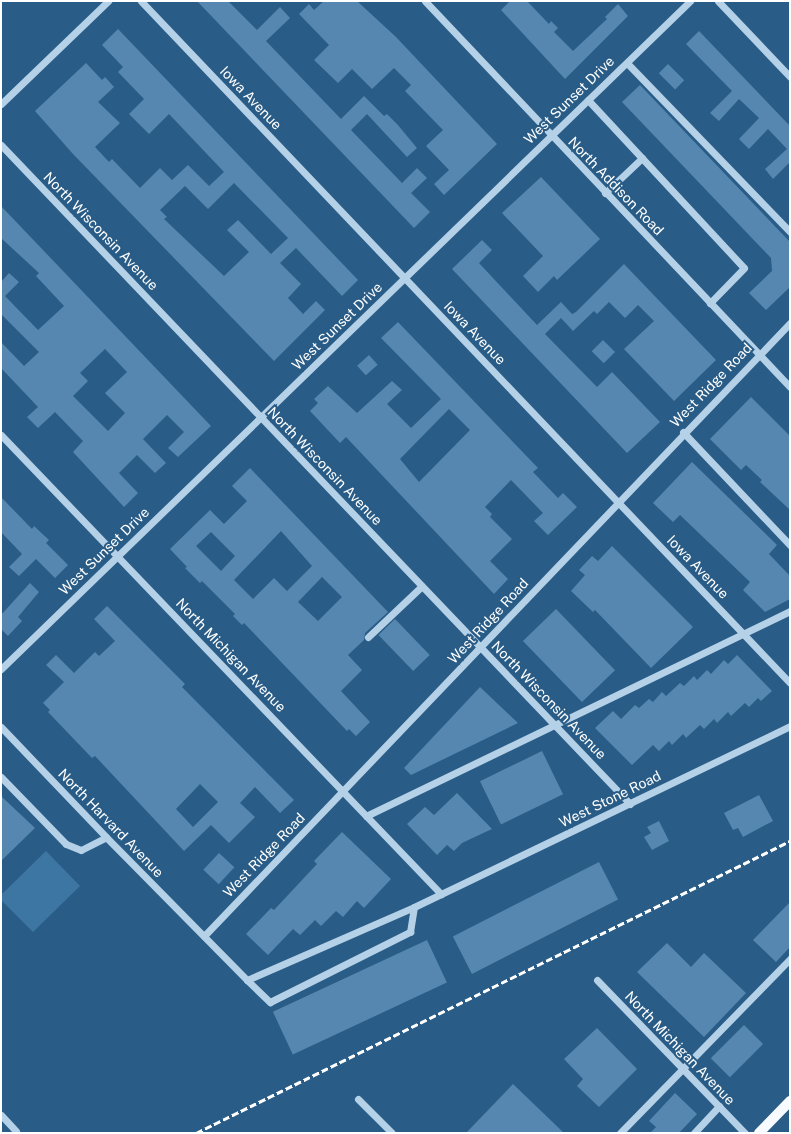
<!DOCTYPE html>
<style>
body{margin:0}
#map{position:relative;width:791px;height:1134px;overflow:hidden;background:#295c86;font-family:"Public Sans",sans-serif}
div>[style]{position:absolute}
.green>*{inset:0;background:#3e76a3}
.building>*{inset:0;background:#5687b0;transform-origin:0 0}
.minor>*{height:7px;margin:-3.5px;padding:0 3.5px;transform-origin:3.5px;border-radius:3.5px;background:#b5d1e8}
.major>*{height:10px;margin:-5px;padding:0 5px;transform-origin:5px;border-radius:5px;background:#f7fafe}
.rail>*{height:3px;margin-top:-1.5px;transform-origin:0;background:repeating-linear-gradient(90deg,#fff 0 7px,transparent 0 10px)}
span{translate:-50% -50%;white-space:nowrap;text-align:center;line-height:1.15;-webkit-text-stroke:4px #295c86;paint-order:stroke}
.street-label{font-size:14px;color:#fff}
.frame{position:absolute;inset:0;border:2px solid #fff;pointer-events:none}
</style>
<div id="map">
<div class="green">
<i style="clip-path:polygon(46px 851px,80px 886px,33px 932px,1px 900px,1px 895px)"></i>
</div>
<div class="building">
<i style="clip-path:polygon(197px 1px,228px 1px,257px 30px,280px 7px,290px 18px,266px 41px,341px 119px,364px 96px,384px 116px,387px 114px,397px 124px,417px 148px,407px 157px,367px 114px,351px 130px,402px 183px,417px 168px,427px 178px,411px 193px,430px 212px,414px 228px)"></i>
<i style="clip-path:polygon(324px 1px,357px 1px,396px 37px,497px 144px,444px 195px,434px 184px,449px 170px,426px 146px,443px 130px,405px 91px,411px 85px,394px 68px,372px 89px,352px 69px,338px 83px,314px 60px,329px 45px,299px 14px,309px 4px,314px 10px)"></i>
<i style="clip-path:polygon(510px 1px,527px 1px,549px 24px,551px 21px,558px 28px,554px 32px,573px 51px,607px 19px,605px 17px,618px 4px,628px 16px,565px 79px,501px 10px)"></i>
<i style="clip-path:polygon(evenodd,118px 29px,358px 280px,342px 296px,296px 248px,280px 263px,301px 284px,288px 298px,303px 314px,316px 301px,325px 310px,274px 361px,73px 154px,35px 111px,86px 63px,102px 80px,105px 77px,114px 87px,98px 102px,120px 123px,95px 147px,109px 162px,112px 159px,140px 188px,160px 168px,172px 180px,188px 165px,209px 186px,224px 172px,169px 114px,149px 134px,129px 114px,144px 99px,118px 72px,123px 67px,102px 45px,118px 29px,234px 183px,288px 238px,271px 254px,238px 220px,227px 230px,249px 252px,224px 276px,164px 219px,167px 217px,160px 210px,185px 186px,208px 209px,234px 183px)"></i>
<i style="clip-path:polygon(699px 31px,790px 126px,790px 162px,773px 179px,765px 169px,787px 149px,768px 129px,749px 149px,739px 139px,759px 118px,739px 99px,719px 121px,710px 113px,732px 91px,686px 44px)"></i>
<i style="left:668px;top:64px;width:23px;height:13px;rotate:45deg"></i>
<i style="clip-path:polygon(640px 85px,790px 242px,790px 287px,766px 310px,749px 293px,772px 271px,771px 258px,622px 102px)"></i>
<i style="clip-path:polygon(541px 177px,600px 239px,557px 280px,554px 276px,538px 292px,523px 276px,543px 256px,502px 213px)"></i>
<i style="clip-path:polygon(evenodd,1px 206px,211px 426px,178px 457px,168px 448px,184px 432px,167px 415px,143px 439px,166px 463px,155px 473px,137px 455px,119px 473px,138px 493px,124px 507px,73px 452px,83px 441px,55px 412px,38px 428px,27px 417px,38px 407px,1px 368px,1px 342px,24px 366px,39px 352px,1px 314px,1px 282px,9px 273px,19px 282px,5px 296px,38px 330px,64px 306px,36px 276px,39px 273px,1px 238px,1px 206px,105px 349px,127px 372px,105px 393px,125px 413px,108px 431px,73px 396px,88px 381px,80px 373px,105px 349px)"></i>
<i style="clip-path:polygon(482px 240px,492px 250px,479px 263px,537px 325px,561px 302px,572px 314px,576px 312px,624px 264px,716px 360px,674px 401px,624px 349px,654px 321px,638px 305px,625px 318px,609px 302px,597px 314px,594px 311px,573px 331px,561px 318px,545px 334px,597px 387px,612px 372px,660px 422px,627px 453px,452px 269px)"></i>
<i style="clip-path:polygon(evenodd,398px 322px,538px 468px,533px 472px,558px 498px,563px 493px,577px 507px,548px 535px,534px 521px,543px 513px,511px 480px,485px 507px,492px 514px,490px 517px,512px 539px,490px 561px,508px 579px,494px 594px,346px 437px,340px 443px,310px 411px,318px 403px,314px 399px,328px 386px,357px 413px,392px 381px,402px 390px,387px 404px,411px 428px,441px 399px,381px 338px,398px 322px,449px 409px,470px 430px,419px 482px,400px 459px,449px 409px)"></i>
<i style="left:603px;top:340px;width:17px;height:16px;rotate:45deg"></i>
<i style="left:369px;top:355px;width:13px;height:16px;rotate:48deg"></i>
<i style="clip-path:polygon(751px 397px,790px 436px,790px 510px,760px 482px,762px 480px,746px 465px,741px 470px,710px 439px)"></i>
<i style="clip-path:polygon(692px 462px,777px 545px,769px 554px,790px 576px,790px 599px,765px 612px,743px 590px,750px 582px,680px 515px,673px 522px,653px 503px)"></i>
<i style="clip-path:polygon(evenodd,250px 468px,388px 612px,365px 633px,364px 640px,348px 655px,362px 670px,341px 691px,370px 722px,356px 736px,349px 729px,347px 731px,244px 623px,242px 625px,233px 616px,235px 614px,202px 581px,200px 583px,185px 568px,187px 567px,170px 549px,210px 510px,224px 524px,247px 501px,232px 486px,250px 468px,281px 531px,312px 566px,287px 591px,274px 578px,253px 599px,234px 580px,281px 531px,250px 468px,211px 532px,235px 556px,221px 571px,196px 546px,211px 532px,250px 468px,322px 577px,342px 597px,318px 621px,298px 602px,322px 577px)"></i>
<i style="clip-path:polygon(1px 497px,32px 529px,34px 526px,49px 540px,46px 543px,68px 565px,55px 578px,36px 559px,19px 576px,9px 567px,22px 554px,1px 532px)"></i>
<i style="clip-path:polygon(612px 546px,693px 627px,651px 668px,595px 610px,593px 612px,571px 591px,585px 575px,579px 570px,592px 556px,598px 561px)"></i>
<i style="clip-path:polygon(30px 583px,39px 592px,18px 617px,22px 621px,8px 636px,1px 629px,1px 615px)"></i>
<i style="clip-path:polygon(evenodd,107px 606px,185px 684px,182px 687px,294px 800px,280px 813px,255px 787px,240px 803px,255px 817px,229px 843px,211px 825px,184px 851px,95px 756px,92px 758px,48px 712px,50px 710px,43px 703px,64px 682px,46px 665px,56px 655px,74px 673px,95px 652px,99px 656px,115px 641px,94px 619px,107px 606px,200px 784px,218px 802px,193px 827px,176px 809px,200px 784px)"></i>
<i style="left:556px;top:609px;width:85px;height:46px;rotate:46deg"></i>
<i style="left:395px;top:619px;width:50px;height:23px;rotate:46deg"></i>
<i style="clip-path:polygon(737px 655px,772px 691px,761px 701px,758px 698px,749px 707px,745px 703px,731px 716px,728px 712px,717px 723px,714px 719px,704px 729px,700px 725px,686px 738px,683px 734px,672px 745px,669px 741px,659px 751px,653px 745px,632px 765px,595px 728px,613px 711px,621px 719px,635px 705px,639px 708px,649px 699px,653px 702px,662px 692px,666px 696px,680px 683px,684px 686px,694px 676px,697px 680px,707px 670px,711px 674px,724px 660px,728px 664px)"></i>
<i style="clip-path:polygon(480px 687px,518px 723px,411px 775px,404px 768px)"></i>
<i style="left:542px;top:751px;width:48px;height:69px;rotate:64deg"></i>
<i style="clip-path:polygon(457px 793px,492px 829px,462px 843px,454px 851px,447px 845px,437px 855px,407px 824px,425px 807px,434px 815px)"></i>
<i style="clip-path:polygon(759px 795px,773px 821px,743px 837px,738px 828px,733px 830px,724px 813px)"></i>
<i style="clip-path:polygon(1px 796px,35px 828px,1px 861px)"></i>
<i style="clip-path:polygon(659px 821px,669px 841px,652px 850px,644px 837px,651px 833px,647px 827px)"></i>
<i style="clip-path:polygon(342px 832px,391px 879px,364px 908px,357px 901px,343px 917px,336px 911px,321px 926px,315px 920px,300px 935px,293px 929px,268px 955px,246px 934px,271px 908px,274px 910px,317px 864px,314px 861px)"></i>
<i style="left:219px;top:853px;width:21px;height:23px;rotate:43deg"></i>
<i style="left:599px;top:862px;width:42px;height:164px;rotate:63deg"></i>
<i style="clip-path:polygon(790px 902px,790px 947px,776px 962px,753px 940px)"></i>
<i style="left:427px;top:940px;width:47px;height:170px;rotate:65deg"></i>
<i style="clip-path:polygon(667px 943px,691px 967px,704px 953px,746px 993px,704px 1037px,637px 972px)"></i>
<i style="left:744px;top:1025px;width:27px;height:47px;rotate:45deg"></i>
<i style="clip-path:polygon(597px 1028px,637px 1069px,599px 1107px,577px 1086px,583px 1079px,564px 1059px)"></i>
<i style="clip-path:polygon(513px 1084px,564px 1133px,466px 1133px)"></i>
<i style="clip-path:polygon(675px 1093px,697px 1114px,679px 1133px,650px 1133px,656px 1127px,649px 1121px)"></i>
</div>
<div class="minor">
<i style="left:141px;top:1px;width:941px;rotate:46.42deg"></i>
<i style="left:425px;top:1px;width:531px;rotate:46.6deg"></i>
<i style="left:718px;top:1px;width:105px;rotate:46.5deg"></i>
<i style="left:627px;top:63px;width:235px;rotate:46deg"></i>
<i style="left:588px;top:100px;width:229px;rotate:47.1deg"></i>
<i style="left:744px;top:268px;width:49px;rotate:134.2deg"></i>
<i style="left:1px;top:104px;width:149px;rotate:-43.9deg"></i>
<i style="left:1px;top:145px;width:911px;rotate:46.33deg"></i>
<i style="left:605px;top:193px;width:51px;rotate:-43.4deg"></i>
<i style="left:683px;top:432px;width:156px;rotate:46.6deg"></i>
<i style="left:1px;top:435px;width:636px;rotate:46.21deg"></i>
<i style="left:368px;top:637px;width:74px;rotate:-43.4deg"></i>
<i style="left:1px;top:669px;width:960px;rotate:-44.11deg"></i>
<i style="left:1px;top:727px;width:152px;rotate:46.3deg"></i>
<i style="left:106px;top:837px;width:201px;rotate:45.4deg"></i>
<i style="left:247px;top:980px;width:182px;rotate:-23.6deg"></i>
<i style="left:414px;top:907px;width:417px;rotate:-25.7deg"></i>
<i style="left:1px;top:777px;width:93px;rotate:45.9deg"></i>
<i style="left:66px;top:844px;width:16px;rotate:22deg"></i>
<i style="left:81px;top:850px;width:28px;rotate:-27deg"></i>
<i style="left:366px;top:816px;width:471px;rotate:-25.8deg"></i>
<i style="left:204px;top:936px;width:848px;rotate:-46.29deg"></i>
<i style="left:247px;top:980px;width:32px;rotate:44deg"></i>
<i style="left:270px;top:1002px;width:157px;rotate:-26.6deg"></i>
<i style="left:410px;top:932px;width:25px;rotate:-81deg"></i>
<i style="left:597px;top:980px;width:213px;rotate:46deg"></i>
<i style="left:358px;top:1099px;width:48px;rotate:45deg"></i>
<i style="left:1px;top:1115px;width:22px;rotate:47deg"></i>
<i style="left:620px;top:1133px;width:243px;rotate:-45.7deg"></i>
<i style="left:694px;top:1133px;width:37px;rotate:-47deg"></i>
</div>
<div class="major">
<i style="left:759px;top:1133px;width:45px;rotate:-45.9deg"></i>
</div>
<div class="rail">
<i style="left:196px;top:1133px;width:662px;rotate:-26.18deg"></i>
</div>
<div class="street-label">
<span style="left:251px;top:98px;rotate:46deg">Iowa Avenue</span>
<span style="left:569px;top:100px;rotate:-44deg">West Sunset Drive</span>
<span style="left:616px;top:186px;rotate:46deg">North Addison Road</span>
<span style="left:101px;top:231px;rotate:46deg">North Wisconsin Avenue</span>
<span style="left:337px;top:326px;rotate:-44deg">West Sunset Drive</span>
<span style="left:475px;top:333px;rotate:46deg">Iowa Avenue</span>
<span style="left:711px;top:385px;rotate:-46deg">West Ridge Road</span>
<span style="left:325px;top:466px;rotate:46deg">North Wisconsin Avenue</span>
<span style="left:104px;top:551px;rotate:-44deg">West Sunset Drive</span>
<span style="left:698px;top:567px;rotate:46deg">Iowa Avenue</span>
<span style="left:488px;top:621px;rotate:-47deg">West Ridge Road</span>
<span style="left:231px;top:655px;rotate:46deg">North Michigan Avenue</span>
<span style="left:549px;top:700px;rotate:46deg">North Wisconsin Avenue</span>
<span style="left:610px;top:799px;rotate:-26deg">West Stone Road</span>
<span style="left:111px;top:823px;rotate:46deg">North Harvard Avenue</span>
<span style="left:264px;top:855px;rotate:-46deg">West Ridge Road</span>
<span style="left:680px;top:1048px;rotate:46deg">North Michigan Avenue</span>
</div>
<div class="frame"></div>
</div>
